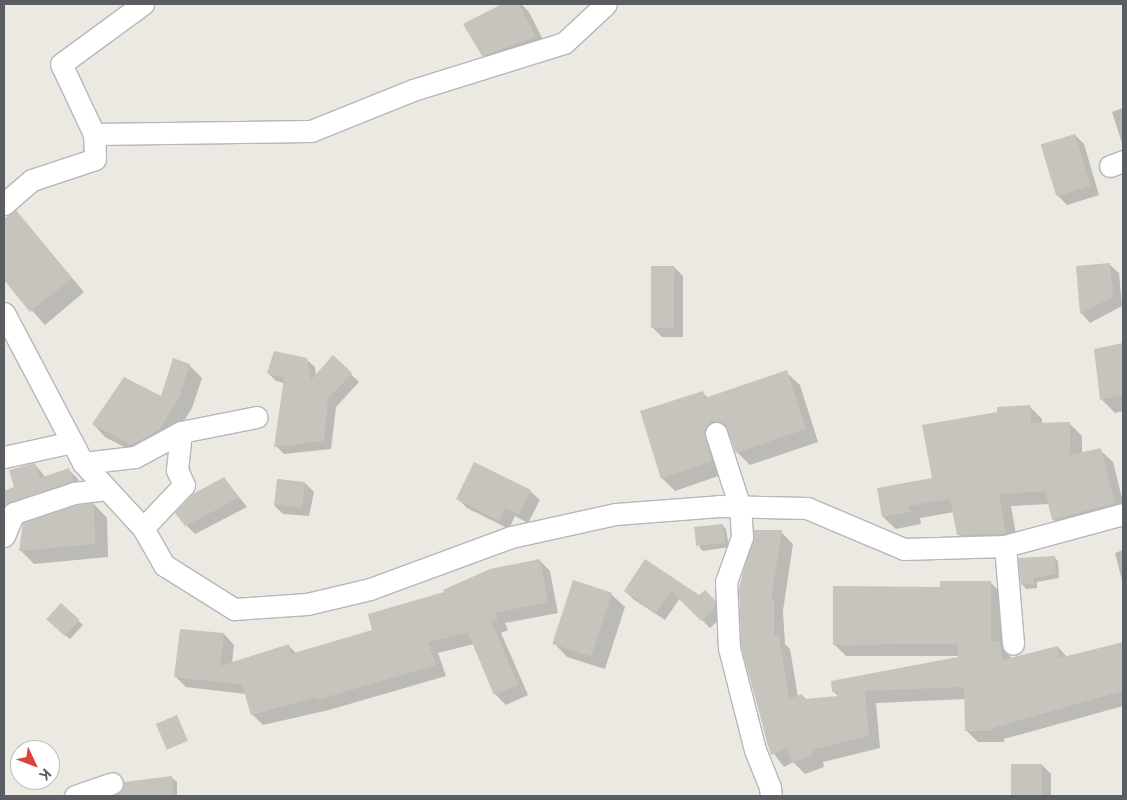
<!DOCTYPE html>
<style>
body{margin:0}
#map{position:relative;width:1127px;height:800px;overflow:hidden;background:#ebe9e1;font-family:"Public Sans",sans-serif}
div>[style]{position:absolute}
.shadow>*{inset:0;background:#0003}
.building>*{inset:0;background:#c7c4be;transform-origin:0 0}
.roads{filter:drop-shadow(1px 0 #b4b7bb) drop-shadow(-1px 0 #b4b7bb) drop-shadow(0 1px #b4b7bb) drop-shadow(0 -1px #b4b7bb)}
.minor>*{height:21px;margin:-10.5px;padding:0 10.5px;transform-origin:10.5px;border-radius:10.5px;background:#fff}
span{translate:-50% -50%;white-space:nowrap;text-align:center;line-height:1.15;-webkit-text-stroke:4.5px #fff;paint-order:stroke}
.frame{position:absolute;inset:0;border:5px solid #5a5d61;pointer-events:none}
.north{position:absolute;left:10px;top:740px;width:50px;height:50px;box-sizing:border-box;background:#fff;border:1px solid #bdbec0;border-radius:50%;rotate:133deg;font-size:14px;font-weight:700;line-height:20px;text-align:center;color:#5a5d61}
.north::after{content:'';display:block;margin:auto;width:18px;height:22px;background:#db4338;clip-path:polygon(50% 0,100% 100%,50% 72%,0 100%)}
</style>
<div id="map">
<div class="shadow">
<i style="clip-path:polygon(505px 4px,521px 4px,529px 12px,548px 50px,496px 69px,483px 55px,465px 24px)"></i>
<i style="clip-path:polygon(1123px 108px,1123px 146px,1112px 112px)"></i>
<i style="clip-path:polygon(1075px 135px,1084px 144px,1099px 195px,1067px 205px,1058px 196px)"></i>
<i style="clip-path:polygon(16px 212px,84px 292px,45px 325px,4px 279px,4px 222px)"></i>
<i style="clip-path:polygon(1109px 264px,1119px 273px,1122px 306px,1090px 323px,1082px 314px,1077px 267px)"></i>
<i style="clip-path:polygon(674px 267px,683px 276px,683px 337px,662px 337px,653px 328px)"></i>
<i style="clip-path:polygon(1123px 345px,1123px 411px,1115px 413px,1101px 399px,1095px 350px)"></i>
<i style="clip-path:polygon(333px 357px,359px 382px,336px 407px,331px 449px,284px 454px,276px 446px,284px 383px,276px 381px,268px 373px,306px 359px,315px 367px,316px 376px)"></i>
<i style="clip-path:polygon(174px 360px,190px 366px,202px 378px,192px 408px,171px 442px,144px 457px,105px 437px,93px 424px,162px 398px)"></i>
<i style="clip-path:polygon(786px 372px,800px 385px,818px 442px,750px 465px,737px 452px,730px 435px,725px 434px,724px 474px,675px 491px,662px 478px,702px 392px,708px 398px)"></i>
<i style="clip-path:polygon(1029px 406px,1042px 419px,1042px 424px,1069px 423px,1082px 436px,1082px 454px,1100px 450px,1113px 462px,1123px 502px,1123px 517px,1066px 532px,1054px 520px,1050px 504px,1011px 506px,1018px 545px,971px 547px,958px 534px,954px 512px,920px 518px,921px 524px,896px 529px,883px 517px)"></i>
<i style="clip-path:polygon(35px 464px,45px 477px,69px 470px,78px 479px,81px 490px,15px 513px,6px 504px,4px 493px,15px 487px)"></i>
<i style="clip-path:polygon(224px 478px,247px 507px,195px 534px,186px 525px)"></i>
<i style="clip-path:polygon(278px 479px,305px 483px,314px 492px,309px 516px,283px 514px,274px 505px)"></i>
<i style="clip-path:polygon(530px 491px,540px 500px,528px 523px,515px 516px,509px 529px,467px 508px,458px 499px)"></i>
<i style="clip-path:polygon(94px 504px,107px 518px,108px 557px,34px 564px,20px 550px)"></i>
<i style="clip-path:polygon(722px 525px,726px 529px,729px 547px,703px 551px,699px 547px)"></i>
<i style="clip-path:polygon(781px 532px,793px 544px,783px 611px,785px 644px,790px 649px,798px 697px,802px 695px,807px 700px,839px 697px,834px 692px,964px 656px,846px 656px,834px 644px,941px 588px,990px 582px,1002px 594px,1002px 645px,1012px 659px,1058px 647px,1067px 657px,1123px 643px,1123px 706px,1004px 739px,1004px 742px,978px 742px,966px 730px,966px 699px,876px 703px,880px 748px,823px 762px,824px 767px,805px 774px,793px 762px,784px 767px,768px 746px,743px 646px)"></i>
<i style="clip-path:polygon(1123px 550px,1123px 584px,1115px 553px)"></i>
<i style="clip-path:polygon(1054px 557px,1058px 561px,1059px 578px,1037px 582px,1037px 588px,1026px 589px,1022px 584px)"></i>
<i style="clip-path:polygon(540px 561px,550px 571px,558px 613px,505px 623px,508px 630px,501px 633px,528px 695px,506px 705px,495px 694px,474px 644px,438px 653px,446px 676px,329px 710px,263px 725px,252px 714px,246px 694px,186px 687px,175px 676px,224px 634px,234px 645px,232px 663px,289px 646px,297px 654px,374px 631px,446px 593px)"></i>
<i style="clip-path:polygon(646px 561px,699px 597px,705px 591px,722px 608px,722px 617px,710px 628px,680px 598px,665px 620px,633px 599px,625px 591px)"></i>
<i style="clip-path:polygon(611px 594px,625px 607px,605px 669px,567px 657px,554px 643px)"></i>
<i style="clip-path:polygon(61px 605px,83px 625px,70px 639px,53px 624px)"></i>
<i style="clip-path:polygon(1042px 765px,1051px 774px,1051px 796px,1013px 796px,1012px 766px)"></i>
<i style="clip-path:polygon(171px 777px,177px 782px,177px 796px,116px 796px,134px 785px)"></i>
</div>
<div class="building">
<i style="clip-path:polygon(502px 4px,519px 4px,536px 37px,482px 56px,463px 24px)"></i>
<i style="left:1075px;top:134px;width:54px;height:36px;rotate:73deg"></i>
<i style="clip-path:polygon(16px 210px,72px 278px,30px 312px,4px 280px,4px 219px)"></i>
<i style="clip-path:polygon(1110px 263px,1113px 297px,1080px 314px,1076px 266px)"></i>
<i style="left:651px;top:266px;width:23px;height:62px"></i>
<i style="clip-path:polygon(1123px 343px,1123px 395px,1100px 400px,1094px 349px)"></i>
<i style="clip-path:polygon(274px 351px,307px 358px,311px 380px,333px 355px,352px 373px,328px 399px,324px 441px,274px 447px,284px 378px,267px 373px)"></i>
<i style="clip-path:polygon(173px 358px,190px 364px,180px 396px,159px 430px,131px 445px,92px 424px,124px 377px,161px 396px)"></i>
<i style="clip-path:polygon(787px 370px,806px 429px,736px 453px,725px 424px,712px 421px,704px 431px,712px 461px,661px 479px,640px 411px,703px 391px,705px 398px)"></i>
<i style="clip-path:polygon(1030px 405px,1031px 423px,1070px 422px,1070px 455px,1101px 448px,1115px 503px,1052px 520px,1045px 491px,999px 494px,1006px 533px,1003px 534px,957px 535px,950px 499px,908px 506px,910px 512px,882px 517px,877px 488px,932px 478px,922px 425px,997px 412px,997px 407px)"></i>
<i style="clip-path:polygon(474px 462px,531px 490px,519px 514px,505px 508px,499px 521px,456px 499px)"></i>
<i style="clip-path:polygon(35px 463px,40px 478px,69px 468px,73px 481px,5px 505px,4px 491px,14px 487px,9px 470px)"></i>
<i style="clip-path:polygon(224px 477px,239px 498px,185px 526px,175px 513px,193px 494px)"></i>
<i style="left:277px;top:479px;width:28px;height:26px;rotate:6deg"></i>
<i style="clip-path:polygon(94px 503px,95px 544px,19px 551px,23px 523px,77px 505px)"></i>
<i style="left:723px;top:524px;width:19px;height:29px;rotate:84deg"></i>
<i style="clip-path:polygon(754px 530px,782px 530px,771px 600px,774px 600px,774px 636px,779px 635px,789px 699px,802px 694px,804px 699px,838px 696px,838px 692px,832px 692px,831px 681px,958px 657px,957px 644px,833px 645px,833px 586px,940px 587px,940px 581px,991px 581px,991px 642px,1000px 641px,1002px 660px,1058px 646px,1059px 658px,1123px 642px,1123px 691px,993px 728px,993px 731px,965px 731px,964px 687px,865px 691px,869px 736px,812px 750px,813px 755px,792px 763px,787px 748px,771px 755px,741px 646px,739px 588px)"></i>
<i style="clip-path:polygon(1055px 556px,1056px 574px,1033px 578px,1034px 584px,1021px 585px,1018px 558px)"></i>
<i style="clip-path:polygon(540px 559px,548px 602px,495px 613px,498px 619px,492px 622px,518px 685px,494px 695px,468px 633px,428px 642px,436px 665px,317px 700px,317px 697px,251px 715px,242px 685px,174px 677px,180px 629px,224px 633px,220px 666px,289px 644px,291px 654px,372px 630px,368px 614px,444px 592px,443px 590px,490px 569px)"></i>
<i style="clip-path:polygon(645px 559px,699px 595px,705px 590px,714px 599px,715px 608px,701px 621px,671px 591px,656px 613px,624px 591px)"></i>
<i style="left:573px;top:580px;width:41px;height:67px;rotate:18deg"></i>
<i style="left:61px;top:603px;width:25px;height:22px;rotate:42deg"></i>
<i style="left:177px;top:715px;width:28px;height:23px;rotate:67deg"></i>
<i style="left:1011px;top:764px;width:31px;height:32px"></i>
<i style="clip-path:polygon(172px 776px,173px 796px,112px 796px,122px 791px,124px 782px)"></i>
</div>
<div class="roads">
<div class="minor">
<i style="left:94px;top:134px;width:217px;rotate:-0.8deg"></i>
<i style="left:311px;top:131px;width:110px;rotate:-21.9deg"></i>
<i style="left:413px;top:90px;width:158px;rotate:-17.3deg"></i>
<i style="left:564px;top:43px;width:57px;rotate:-42.9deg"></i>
<i style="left:1110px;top:166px;width:14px;rotate:-21deg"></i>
<i style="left:4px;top:204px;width:37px;rotate:-41deg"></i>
<i style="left:32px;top:180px;width:66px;rotate:-18.4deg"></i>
<i style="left:95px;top:159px;width:25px;rotate:-92deg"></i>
<i style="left:94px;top:134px;width:77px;rotate:-115.2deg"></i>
<i style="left:61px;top:64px;width:102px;rotate:-36.2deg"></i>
<i style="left:4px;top:313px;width:170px;rotate:62.2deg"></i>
<i style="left:83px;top:463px;width:88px;rotate:47.3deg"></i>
<i style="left:143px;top:528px;width:43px;rotate:60.4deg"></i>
<i style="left:164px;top:565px;width:83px;rotate:32.2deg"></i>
<i style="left:234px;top:609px;width:73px;rotate:-3.9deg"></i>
<i style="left:307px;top:604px;width:65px;rotate:-13.4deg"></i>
<i style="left:370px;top:589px;width:150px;rotate:-20.2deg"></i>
<i style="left:511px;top:537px;width:107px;rotate:-12.4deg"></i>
<i style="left:616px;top:514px;width:103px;rotate:-4.4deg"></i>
<i style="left:719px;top:506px;width:88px;rotate:1.3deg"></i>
<i style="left:807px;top:508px;width:105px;rotate:22.9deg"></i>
<i style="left:904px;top:549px;width:101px;rotate:-1.7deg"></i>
<i style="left:1005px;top:546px;width:122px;rotate:-15.2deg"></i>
<i style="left:716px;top:433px;width:78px;rotate:72deg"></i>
<i style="left:740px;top:507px;width:30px;rotate:86deg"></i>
<i style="left:742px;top:537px;width:48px;rotate:109.6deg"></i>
<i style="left:726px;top:582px;width:66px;rotate:87.4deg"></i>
<i style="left:729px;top:648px;width:105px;rotate:75.7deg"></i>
<i style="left:755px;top:750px;width:40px;rotate:68deg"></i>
<i style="left:770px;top:787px;width:9px;rotate:84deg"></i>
<i style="left:4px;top:457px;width:70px;rotate:-12.4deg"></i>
<i style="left:83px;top:463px;width:52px;rotate:-6.6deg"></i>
<i style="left:135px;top:457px;width:52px;rotate:-28.5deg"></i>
<i style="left:181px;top:432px;width:77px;rotate:-11.2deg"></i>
<i style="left:143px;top:528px;width:59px;rotate:-46.4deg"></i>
<i style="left:184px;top:485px;width:17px;rotate:-115deg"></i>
<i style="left:177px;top:470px;width:38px;rotate:-84deg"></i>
<i style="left:4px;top:536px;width:25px;rotate:-67deg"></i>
<i style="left:14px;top:513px;width:63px;rotate:-18.4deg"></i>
<i style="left:74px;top:493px;width:33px;rotate:-7deg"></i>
<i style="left:1005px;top:546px;width:98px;rotate:85.3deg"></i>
<i style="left:75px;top:796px;width:39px;rotate:-19deg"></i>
</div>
</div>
<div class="frame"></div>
<div class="north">K</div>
</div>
